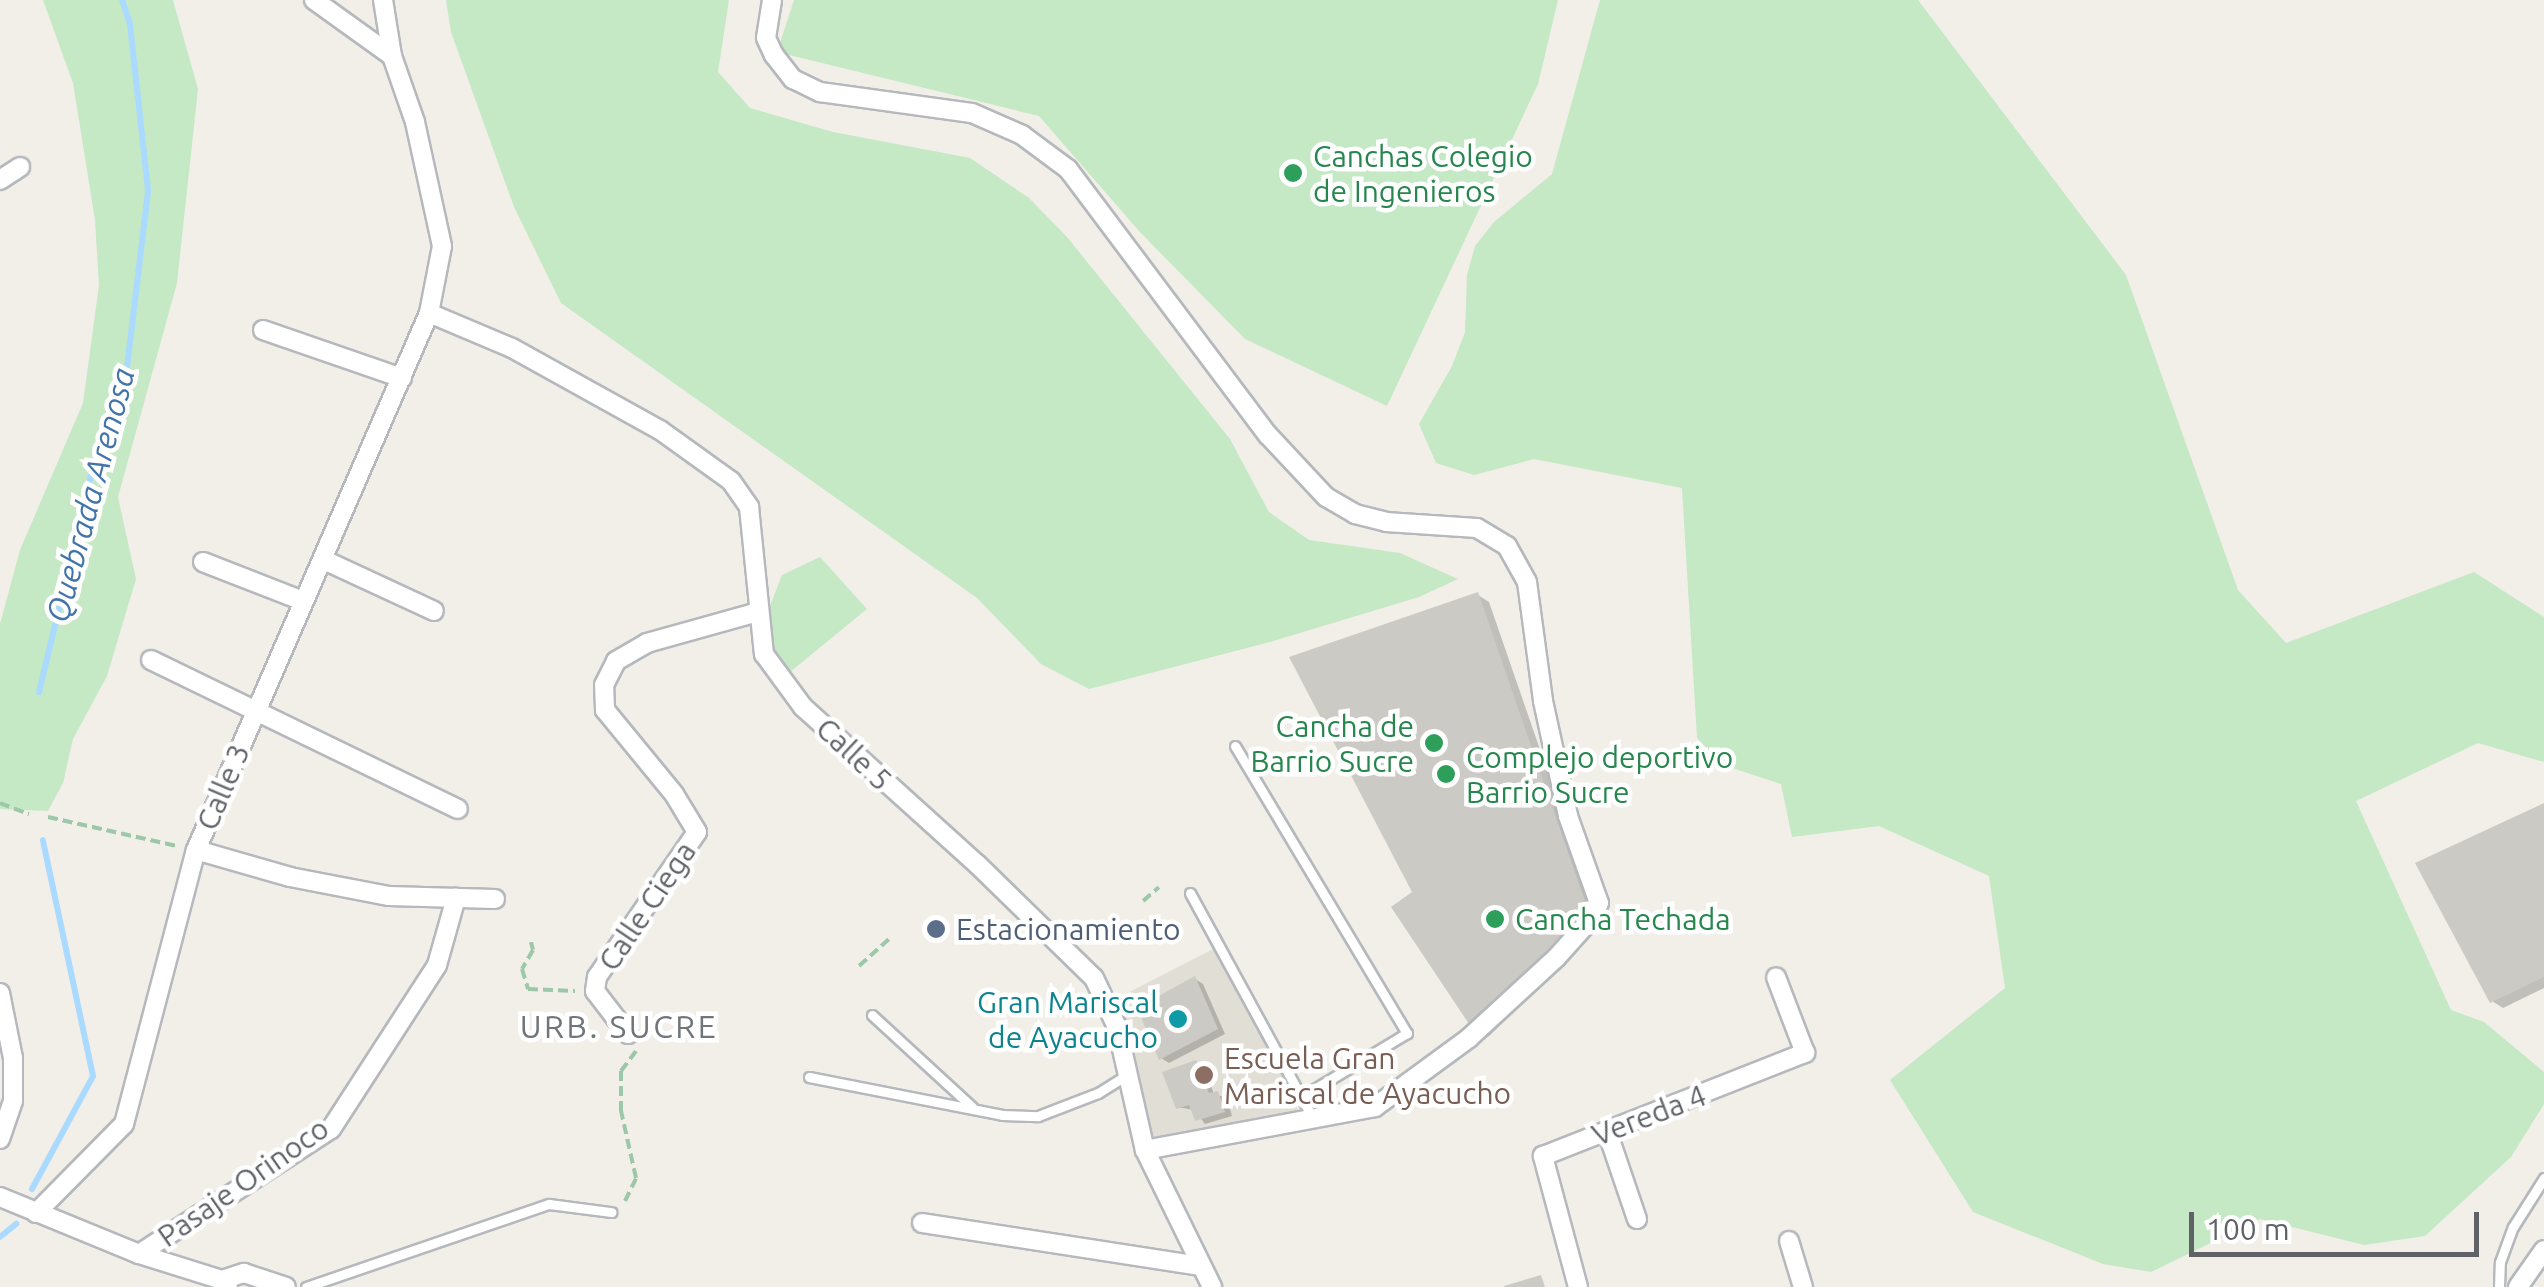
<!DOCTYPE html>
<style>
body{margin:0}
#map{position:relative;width:2544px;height:1287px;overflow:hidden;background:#f1efe8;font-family:Ubuntu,sans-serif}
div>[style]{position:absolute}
.education>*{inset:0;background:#e1ded6}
.green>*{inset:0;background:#c5e8c5}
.shadow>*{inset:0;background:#0003}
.stream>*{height:6px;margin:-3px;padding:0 3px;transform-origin:3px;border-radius:3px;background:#aadaff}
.building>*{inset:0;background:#cccac5}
.path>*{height:4px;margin-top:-2px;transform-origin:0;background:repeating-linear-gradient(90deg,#9cc7a9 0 10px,transparent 0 15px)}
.roads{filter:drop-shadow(2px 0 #b5b8bc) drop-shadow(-2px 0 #b5b8bc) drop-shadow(0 2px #b5b8bc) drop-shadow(0 -2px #b5b8bc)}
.lane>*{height:9px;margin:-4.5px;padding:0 4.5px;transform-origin:4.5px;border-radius:4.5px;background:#fff}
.street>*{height:18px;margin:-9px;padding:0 9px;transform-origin:9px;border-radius:9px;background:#fff}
.dots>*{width:28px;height:28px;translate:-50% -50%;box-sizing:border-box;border:5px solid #fff;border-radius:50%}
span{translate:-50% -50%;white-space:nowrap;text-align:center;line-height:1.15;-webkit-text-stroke:9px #fff;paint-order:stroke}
.leisure-label{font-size:30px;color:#27864d}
.left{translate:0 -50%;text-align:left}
.right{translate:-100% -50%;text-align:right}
.street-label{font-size:30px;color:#5f6368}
.service-label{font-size:30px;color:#4e5e75}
.culture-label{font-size:30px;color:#0d838f}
.education-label{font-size:30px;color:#785e54}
.water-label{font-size:32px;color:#4174aa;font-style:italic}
.neighbourhood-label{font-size:32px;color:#70757a;letter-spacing:2.5px}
.scale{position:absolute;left:2189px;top:1212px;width:290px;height:45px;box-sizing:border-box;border:5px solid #5f6368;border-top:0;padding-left:12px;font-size:30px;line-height:35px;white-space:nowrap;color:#5f6368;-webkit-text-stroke:8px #fff;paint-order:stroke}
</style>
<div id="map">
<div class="education">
<i style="clip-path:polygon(1219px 946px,1304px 1122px,1145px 1150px,1108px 1003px)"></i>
</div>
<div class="green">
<i style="clip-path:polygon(43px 0,173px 0,198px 89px,177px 283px,118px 497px,136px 579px,107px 676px,73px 739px,63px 783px,48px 811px,0 809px,0 624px,20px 550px,83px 403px,99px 285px,95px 220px,73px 83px)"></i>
<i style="clip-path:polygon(446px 0,729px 0,718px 72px,750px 108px,833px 132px,970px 158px,1029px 198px,1067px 237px,1230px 439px,1269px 512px,1309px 540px,1400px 553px,1458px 579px,1419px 597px,1270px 642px,1089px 689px,1041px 664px,977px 598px,561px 303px,514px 207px,451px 32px)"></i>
<i style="clip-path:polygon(794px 0,1558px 0,1538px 84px,1387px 406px,1245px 339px,1139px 231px,1039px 116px,777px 52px)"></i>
<i style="clip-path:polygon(1600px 0,1918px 0,2126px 275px,2238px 590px,2286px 643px,2474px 572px,2544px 617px,2544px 762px,2478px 743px,2356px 801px,2451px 1010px,2484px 1022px,2544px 1072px,2544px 1104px,2511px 1157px,2425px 1236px,2364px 1245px,2260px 1219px,2151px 1272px,2103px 1264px,1973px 1212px,1890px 1080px,2005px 988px,1989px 876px,1879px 826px,1792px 837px,1781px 784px,1723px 765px,1697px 738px,1682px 488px,1534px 459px,1474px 475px,1436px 463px,1419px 424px,1452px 366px,1465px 332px,1467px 275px,1475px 246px,1494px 222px,1552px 174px)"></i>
<i style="clip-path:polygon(820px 557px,867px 609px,790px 672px,772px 654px,763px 624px,782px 575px)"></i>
</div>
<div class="shadow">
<i style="clip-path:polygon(1478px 595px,1489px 602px,1601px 926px,1488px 1037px,1476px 1031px,1415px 892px)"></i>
<i style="clip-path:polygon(2544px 806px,2544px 988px,2503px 1008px,2492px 1001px)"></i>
<i style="clip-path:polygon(1195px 979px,1203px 984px,1225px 1034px,1169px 1063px,1161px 1058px)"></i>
<i style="clip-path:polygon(1196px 1063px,1204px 1068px,1214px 1094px,1227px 1098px,1232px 1116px,1205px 1124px,1194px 1110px,1178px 1107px)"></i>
</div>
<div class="stream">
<i style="left:39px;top:692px;width:226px;rotate:-76.5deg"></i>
<i style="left:92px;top:472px;width:77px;rotate:-66.4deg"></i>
<i style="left:123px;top:401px;width:212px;rotate:-83.2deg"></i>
<i style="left:148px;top:190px;width:167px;rotate:-96.2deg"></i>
<i style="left:130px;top:24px;width:25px;rotate:-108deg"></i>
<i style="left:32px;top:1189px;width:128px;rotate:-61.6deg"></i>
<i style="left:93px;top:1076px;width:241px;rotate:-102deg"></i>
<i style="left:0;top:1237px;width:21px;rotate:-39deg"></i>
</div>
<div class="building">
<i style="clip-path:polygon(1478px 592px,1591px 919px,1475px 1033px,1391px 907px,1412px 892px,1289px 657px)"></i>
<i style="clip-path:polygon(2544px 803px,2544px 977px,2490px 1003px,2415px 863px)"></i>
<i style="clip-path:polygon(1195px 976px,1218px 1029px,1159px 1060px,1137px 1008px)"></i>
<i style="clip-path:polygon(1196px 1060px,1209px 1093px,1218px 1091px,1225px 1112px,1195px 1121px,1189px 1105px,1176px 1109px,1162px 1072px)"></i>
<i style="clip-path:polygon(1541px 1275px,1545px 1287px,1504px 1287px,1504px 1286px)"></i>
</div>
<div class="path">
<i style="left:0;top:803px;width:31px;rotate:21deg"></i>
<i style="left:48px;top:817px;width:132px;rotate:12.7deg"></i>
<i style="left:1143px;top:901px;width:21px;rotate:-41deg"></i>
<i style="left:531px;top:942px;width:8px;rotate:76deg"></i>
<i style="left:533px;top:950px;width:22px;rotate:120deg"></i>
<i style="left:522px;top:969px;width:21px;rotate:73deg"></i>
<i style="left:528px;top:989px;width:47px;rotate:2.4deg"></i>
<i style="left:859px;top:966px;width:40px;rotate:-42deg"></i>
<i style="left:625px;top:1201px;width:25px;rotate:-64deg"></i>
<i style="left:636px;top:1178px;width:69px;rotate:-102.6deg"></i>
<i style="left:621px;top:1111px;width:40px;rotate:-90deg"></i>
<i style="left:621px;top:1071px;width:25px;rotate:-53deg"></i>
</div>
<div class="roads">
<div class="lane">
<i style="left:1235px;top:746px;width:335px;rotate:59.1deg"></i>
<i style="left:1407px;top:1033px;width:124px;rotate:148.9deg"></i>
<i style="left:1190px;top:893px;width:257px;rotate:61.4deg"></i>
<i style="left:872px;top:1015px;width:136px;rotate:42.6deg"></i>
<i style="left:809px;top:1077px;width:197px;rotate:11.1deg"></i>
<i style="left:1002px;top:1115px;width:36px;rotate:2deg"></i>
<i style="left:1038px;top:1116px;width:64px;rotate:-21deg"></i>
<i style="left:1098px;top:1093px;width:32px;rotate:-32deg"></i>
<i style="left:306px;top:1287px;width:257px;rotate:-18.9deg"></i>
<i style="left:549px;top:1204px;width:63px;rotate:7.4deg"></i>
<i style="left:2499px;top:1287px;width:25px;rotate:-88deg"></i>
<i style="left:2500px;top:1262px;width:37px;rotate:-70deg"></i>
<i style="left:2513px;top:1227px;width:58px;rotate:-57.7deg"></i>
</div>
<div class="street">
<i style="left:314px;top:0;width:96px;rotate:35.7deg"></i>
<i style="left:772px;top:0;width:38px;rotate:99deg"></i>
<i style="left:766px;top:38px;width:19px;rotate:65deg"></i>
<i style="left:774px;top:55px;width:31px;rotate:52deg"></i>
<i style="left:793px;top:79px;width:30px;rotate:26deg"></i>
<i style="left:820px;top:92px;width:153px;rotate:7.9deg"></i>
<i style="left:972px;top:113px;width:55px;rotate:23.7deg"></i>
<i style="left:1022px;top:135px;width:57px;rotate:36.5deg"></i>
<i style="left:1068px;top:169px;width:333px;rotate:53.1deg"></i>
<i style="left:1268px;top:435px;width:85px;rotate:46.9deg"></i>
<i style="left:1326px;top:497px;width:34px;rotate:30deg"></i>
<i style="left:1355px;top:514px;width:32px;rotate:14deg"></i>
<i style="left:1386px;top:522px;width:91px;rotate:3.8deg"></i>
<i style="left:1477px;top:528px;width:35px;rotate:31deg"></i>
<i style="left:1507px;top:546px;width:41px;rotate:60.9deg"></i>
<i style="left:1527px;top:582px;width:120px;rotate:82.3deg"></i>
<i style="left:1543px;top:701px;width:118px;rotate:77.7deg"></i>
<i style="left:1568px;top:816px;width:92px;rotate:70.4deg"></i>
<i style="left:1599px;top:903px;width:18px;rotate:117deg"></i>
<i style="left:1591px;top:919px;width:52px;rotate:131.9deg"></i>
<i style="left:1556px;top:958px;width:118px;rotate:137.4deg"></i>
<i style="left:1469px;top:1038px;width:117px;rotate:143.7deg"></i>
<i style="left:1375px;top:1107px;width:234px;rotate:169.4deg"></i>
<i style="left:0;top:180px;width:24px;rotate:-33deg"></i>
<i style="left:429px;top:313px;width:90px;rotate:22.9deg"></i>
<i style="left:512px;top:348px;width:169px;rotate:29deg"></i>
<i style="left:660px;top:430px;width:87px;rotate:35.7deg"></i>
<i style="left:731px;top:481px;width:32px;rotate:55deg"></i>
<i style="left:749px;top:507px;width:148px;rotate:84.2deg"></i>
<i style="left:764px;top:654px;width:66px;rotate:53.7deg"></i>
<i style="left:803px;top:707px;width:234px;rotate:42.1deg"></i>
<i style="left:977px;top:864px;width:163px;rotate:44.3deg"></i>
<i style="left:1094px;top:978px;width:54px;rotate:64.9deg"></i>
<i style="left:1117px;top:1027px;width:126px;rotate:77.2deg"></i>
<i style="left:1145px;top:1150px;width:153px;rotate:63.9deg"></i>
<i style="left:263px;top:330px;width:147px;rotate:19.1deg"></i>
<i style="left:324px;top:560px;width:121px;rotate:24.9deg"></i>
<i style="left:203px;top:562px;width:107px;rotate:21.3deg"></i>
<i style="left:151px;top:660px;width:341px;rotate:25.9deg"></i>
<i style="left:196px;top:850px;width:98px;rotate:16deg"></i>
<i style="left:290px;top:877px;width:101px;rotate:10.9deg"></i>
<i style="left:389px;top:896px;width:106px;rotate:1.6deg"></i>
<i style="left:0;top:993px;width:66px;rotate:78.7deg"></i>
<i style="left:13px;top:1058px;width:43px;rotate:90deg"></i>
<i style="left:13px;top:1101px;width:40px;rotate:108.9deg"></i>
<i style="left:628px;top:1034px;width:54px;rotate:-127.5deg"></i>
<i style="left:595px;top:991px;width:14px;rotate:-82deg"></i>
<i style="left:597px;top:977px;width:176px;rotate:-55.4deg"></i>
<i style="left:697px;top:832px;width:44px;rotate:-121.2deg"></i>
<i style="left:674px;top:794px;width:109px;rotate:-129.4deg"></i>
<i style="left:605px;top:710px;width:25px;rotate:-92deg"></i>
<i style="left:604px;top:685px;width:27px;rotate:-63deg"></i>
<i style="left:616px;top:661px;width:36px;rotate:-30deg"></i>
<i style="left:647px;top:643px;width:115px;rotate:-15.6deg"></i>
<i style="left:1607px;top:1131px;width:93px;rotate:71.2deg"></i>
<i style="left:0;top:1197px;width:150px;rotate:22.3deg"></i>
<i style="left:139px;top:1254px;width:87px;rotate:17.4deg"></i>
<i style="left:222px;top:1280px;width:9px;rotate:49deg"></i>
<i style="left:36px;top:1213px;width:125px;rotate:-45.3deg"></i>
<i style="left:124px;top:1124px;width:283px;rotate:-75.3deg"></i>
<i style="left:196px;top:850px;width:585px;rotate:-66.54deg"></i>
<i style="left:429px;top:313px;width:68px;rotate:-79deg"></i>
<i style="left:442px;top:246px;width:127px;rotate:-102.3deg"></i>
<i style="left:415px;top:122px;width:70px;rotate:-109.2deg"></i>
<i style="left:392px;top:56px;width:57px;rotate:-99.1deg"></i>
<i style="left:922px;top:1223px;width:280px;rotate:8.8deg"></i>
<i style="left:1789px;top:1241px;width:48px;rotate:73.1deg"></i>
<i style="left:139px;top:1254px;width:229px;rotate:-33.1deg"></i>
<i style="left:331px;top:1129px;width:195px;rotate:-57.1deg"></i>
<i style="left:437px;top:965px;width:70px;rotate:-74.2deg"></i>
<i style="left:222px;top:1280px;width:23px;rotate:-18deg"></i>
<i style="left:244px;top:1273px;width:44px;rotate:18.4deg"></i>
<i style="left:1578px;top:1287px;width:136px;rotate:-105deg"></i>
<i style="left:1543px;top:1156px;width:282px;rotate:-21.5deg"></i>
<i style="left:1805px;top:1053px;width:81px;rotate:-110.9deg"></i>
<i style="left:2518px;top:1287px;width:45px;rotate:-54.9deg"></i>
</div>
</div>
<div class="dots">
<i style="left:1293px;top:173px;background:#2e9e5b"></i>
<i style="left:1434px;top:743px;background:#2e9e5b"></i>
<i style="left:1446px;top:774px;background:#2e9e5b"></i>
<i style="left:1495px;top:919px;background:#2e9e5b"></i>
<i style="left:936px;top:929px;background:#5c6f8a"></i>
<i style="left:1178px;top:1019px;background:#0f9aa8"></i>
<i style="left:1204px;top:1075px;background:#8d6e63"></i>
</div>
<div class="leisure-label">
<span class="left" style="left:1313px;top:173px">Canchas Colegio<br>de Ingenieros</span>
<span class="right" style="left:1414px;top:743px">Cancha de<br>Barrio Sucre</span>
<span class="left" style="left:1466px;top:774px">Complejo deportivo<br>Barrio Sucre</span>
<span class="left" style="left:1515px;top:919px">Cancha Techada</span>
</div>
<div class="street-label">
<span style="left:854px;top:754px;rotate:43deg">Calle 5</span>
<span style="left:223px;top:787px;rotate:-67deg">Calle 3</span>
<span style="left:647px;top:906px;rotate:-56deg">Calle Ciega</span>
<span style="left:1649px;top:1115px;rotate:-21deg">Vereda 4</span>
<span style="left:243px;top:1182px;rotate:-35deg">Pasaje Orinoco</span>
</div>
<div class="service-label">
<span class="left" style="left:956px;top:929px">Estacionamiento</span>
</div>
<div class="culture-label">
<span class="right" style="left:1158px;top:1019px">Gran Mariscal<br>de Ayacucho</span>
</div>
<div class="education-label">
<span class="left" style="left:1224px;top:1075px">Escuela Gran<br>Mariscal de Ayacucho</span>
</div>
<div class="water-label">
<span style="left:90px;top:495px;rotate:-75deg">Quebrada Arenosa</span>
</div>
<div class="neighbourhood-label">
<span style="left:619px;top:1026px">URB. SUCRE</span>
</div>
<div class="scale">100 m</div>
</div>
